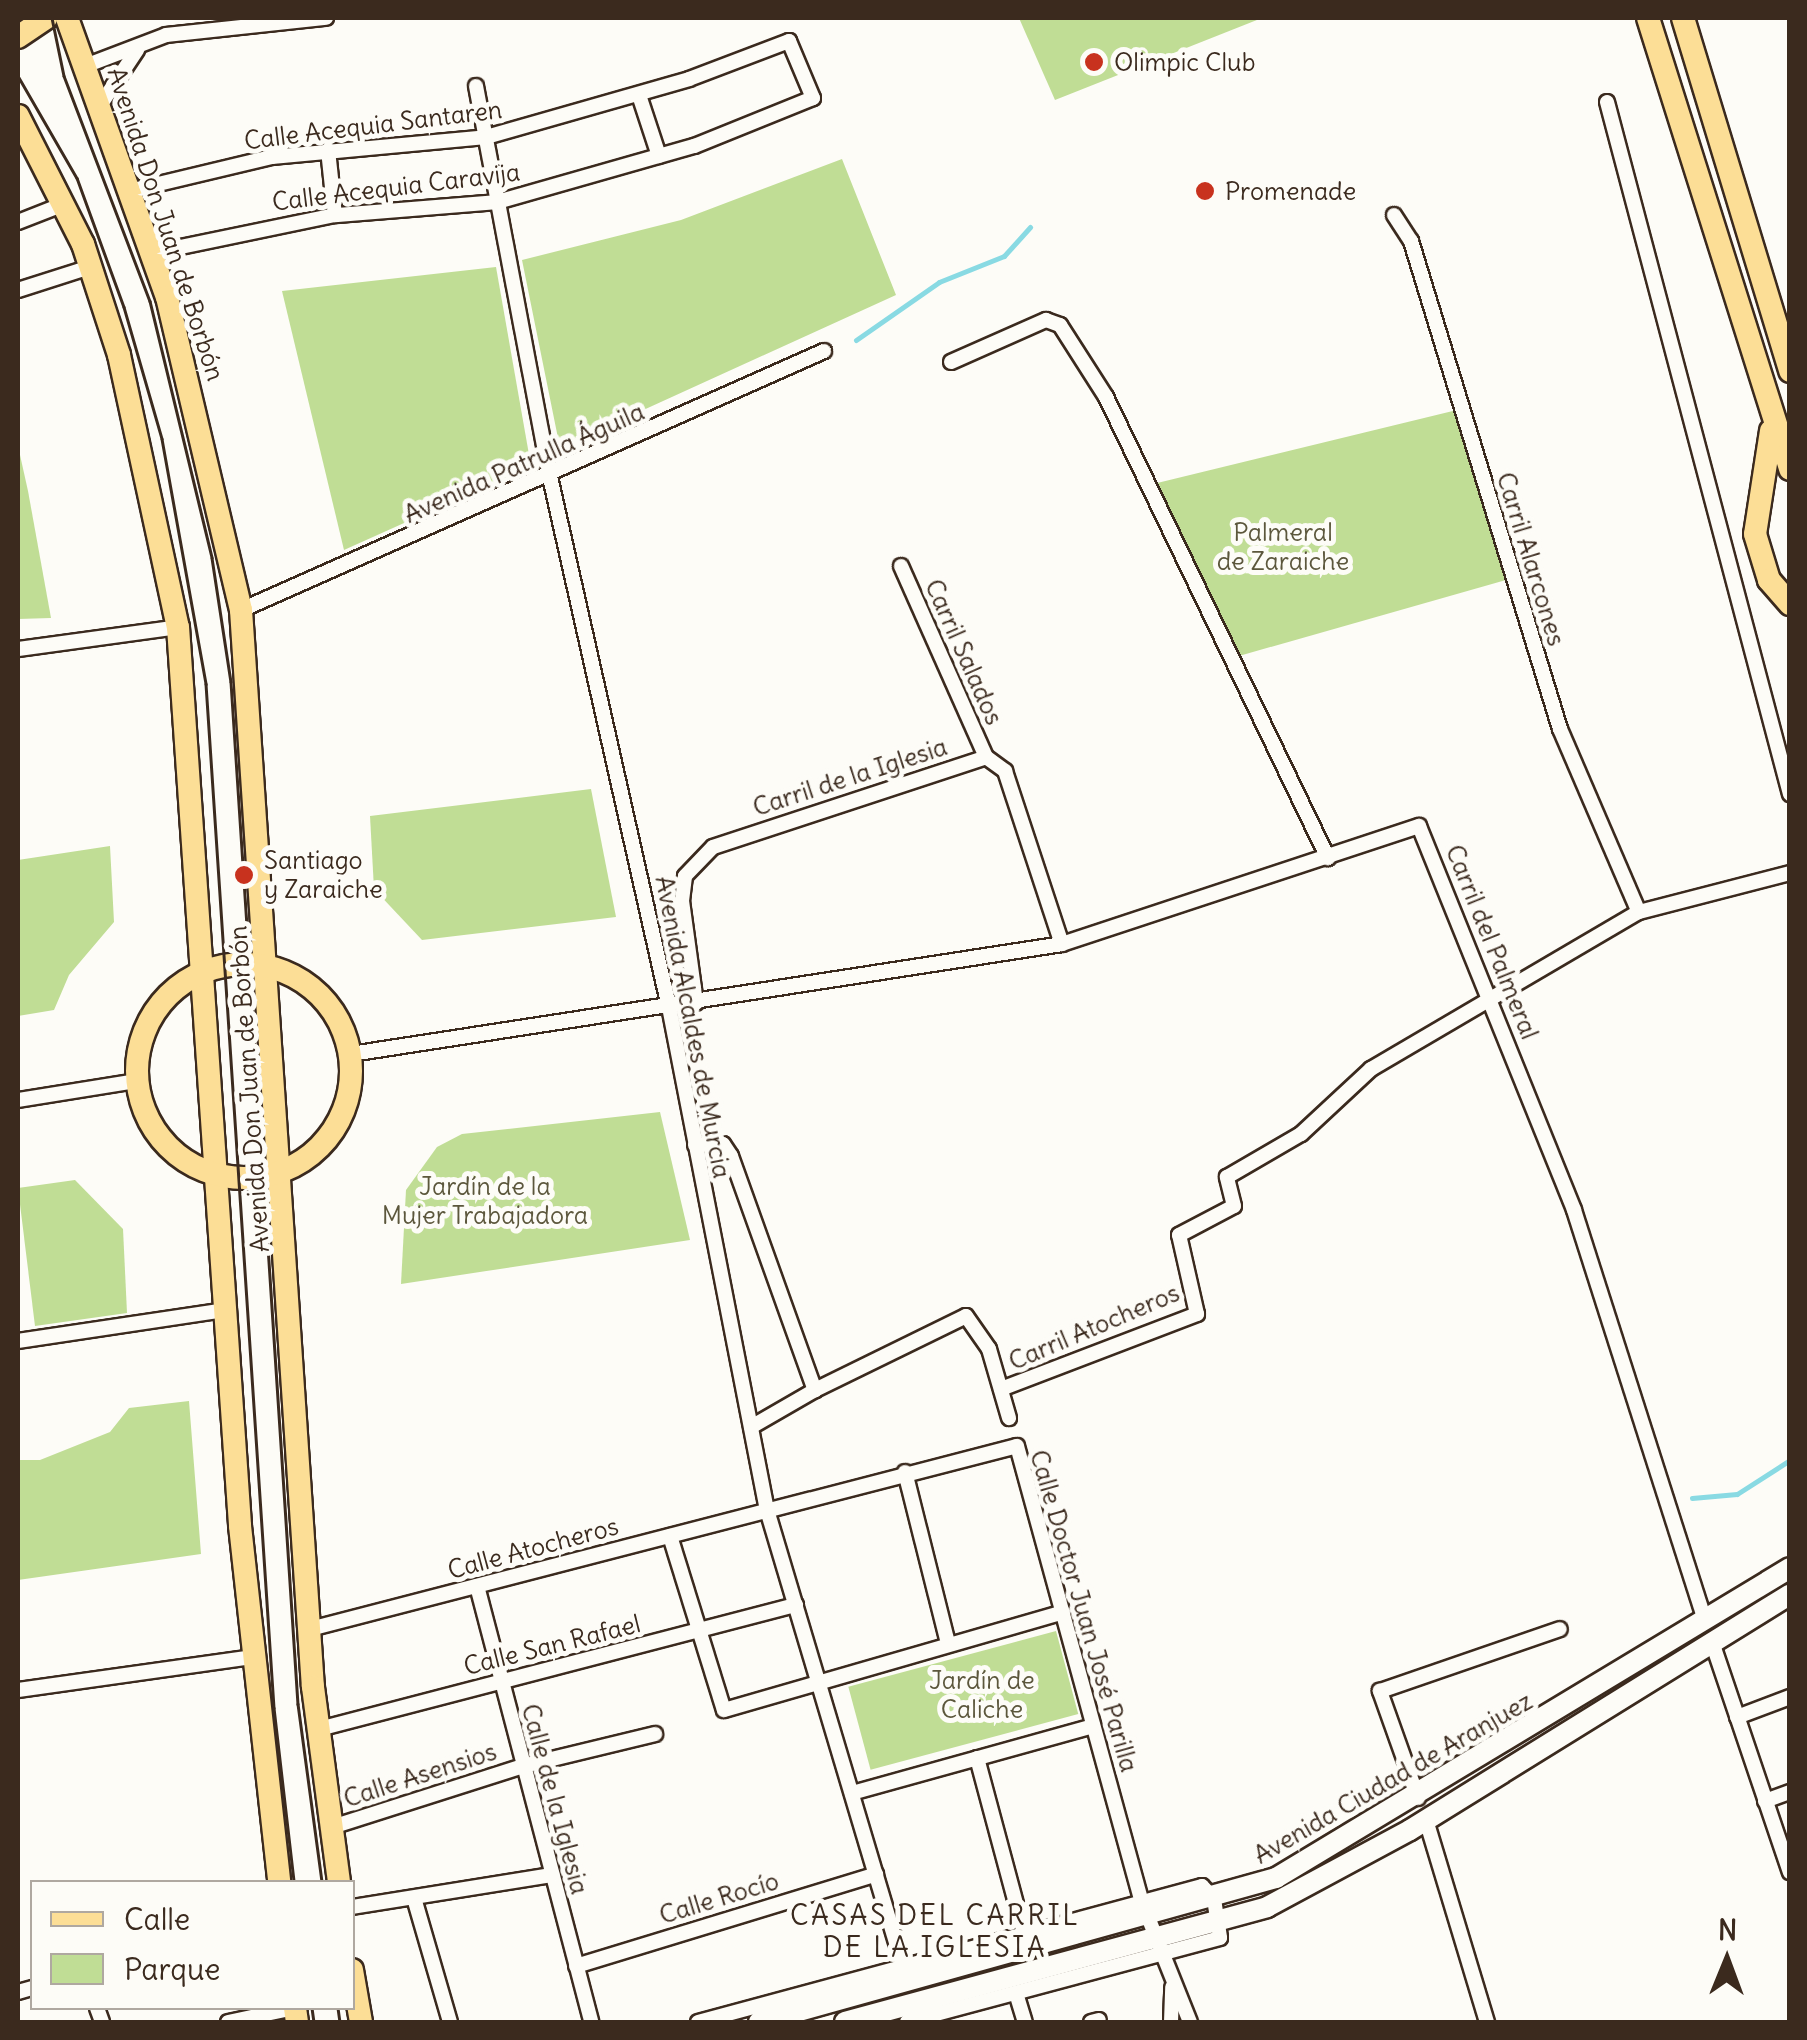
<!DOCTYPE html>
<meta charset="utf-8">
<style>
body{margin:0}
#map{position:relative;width:1807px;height:2040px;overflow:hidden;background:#fdfcf7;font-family:Delius,sans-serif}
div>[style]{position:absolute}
.green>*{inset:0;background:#c0dd95;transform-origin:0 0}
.stream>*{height:5px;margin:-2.5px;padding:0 2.5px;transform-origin:2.5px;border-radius:2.5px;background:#89dae3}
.roads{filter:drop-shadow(2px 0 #3b2a1e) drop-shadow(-2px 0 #3b2a1e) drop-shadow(0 2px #3b2a1e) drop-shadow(0 -2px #3b2a1e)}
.street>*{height:14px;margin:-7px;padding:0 7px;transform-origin:7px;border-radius:7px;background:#fdfcf7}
.secondary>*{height:20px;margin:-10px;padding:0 10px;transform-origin:10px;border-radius:10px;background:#fdfcf7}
.primary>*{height:22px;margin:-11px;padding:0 11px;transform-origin:11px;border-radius:11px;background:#fcde96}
.primary>.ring{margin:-11px;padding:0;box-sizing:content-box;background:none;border:22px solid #fcde96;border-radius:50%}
.tram>*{height:2.5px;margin:-1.25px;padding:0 1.25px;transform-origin:1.25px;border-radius:1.25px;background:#3b2a1e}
.dots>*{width:28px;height:28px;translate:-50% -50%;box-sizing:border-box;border:5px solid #fdfcf7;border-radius:50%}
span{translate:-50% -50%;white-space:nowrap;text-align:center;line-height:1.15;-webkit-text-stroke:10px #fdfcf7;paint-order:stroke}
.poi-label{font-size:25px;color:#3b2a1e}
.left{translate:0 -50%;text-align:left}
.street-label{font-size:25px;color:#3b2a1e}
.park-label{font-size:25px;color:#5c573c}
.neighbourhood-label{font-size:28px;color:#3b2a1e;letter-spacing:2.5px}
.frame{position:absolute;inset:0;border:20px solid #3b2a1e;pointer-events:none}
.legend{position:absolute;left:30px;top:1880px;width:325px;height:130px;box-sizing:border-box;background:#fdfcf7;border:2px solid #afa8a0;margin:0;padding:12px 18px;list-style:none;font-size:30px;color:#3b2a1e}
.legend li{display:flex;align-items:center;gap:20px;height:50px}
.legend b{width:50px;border:2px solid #afa8a0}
.north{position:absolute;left:1677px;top:1910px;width:100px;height:100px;-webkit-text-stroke:8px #fdfcf7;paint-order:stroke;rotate:1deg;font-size:28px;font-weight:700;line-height:40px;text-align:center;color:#3b2a1e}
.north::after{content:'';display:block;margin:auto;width:35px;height:45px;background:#3b2a1e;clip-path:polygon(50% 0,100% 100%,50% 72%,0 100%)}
</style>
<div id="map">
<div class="green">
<i style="clip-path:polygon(1019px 18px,1262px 18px,1055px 100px)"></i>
<i style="clip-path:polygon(842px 159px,896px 295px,560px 448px,522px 260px,681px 220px)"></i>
<i style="clip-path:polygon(496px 267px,531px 466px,344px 550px,282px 291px)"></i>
<i style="clip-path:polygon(1461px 409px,1513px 578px,1232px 658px,1149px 485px)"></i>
<i style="clip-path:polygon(18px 446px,28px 491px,51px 618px,18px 619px)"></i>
<i style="clip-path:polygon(591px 789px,616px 917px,422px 940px,374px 889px,370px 816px)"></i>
<i style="clip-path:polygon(110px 846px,114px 922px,69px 975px,54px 1010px,18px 1016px,18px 860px)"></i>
<i style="clip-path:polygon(660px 1112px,690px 1240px,401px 1284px,406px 1190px,437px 1147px,462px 1134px)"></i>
<i style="clip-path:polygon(75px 1180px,123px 1229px,127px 1313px,35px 1326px,18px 1188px)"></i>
<i style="clip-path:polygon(189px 1401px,201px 1554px,18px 1580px,18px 1460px,40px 1460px,110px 1432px,129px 1408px)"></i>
<i style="left:1056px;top:1631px;width:86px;height:215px;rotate:75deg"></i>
</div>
<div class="stream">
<i style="left:856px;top:340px;width:101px;rotate:-34.9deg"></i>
<i style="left:939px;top:282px;width:70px;rotate:-21.8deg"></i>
<i style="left:1004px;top:256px;width:39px;rotate:-48deg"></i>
<i style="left:1692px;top:1498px;width:45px;rotate:-5.1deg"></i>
<i style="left:1737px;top:1494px;width:63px;rotate:-32.7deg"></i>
</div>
<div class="roads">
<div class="street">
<i style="left:85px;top:66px;width:87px;rotate:-20.9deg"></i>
<i style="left:166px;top:35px;width:161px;rotate:-6.1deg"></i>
<i style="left:476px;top:86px;width:398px;rotate:79.3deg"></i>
<i style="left:550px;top:477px;width:543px;rotate:77.35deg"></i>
<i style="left:669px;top:1007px;width:512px;rotate:78.98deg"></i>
<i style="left:767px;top:1510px;width:477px;rotate:73.4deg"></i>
<i style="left:639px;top:95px;width:64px;rotate:71.8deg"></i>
<i style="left:1607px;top:102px;width:716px;rotate:75.19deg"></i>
<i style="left:99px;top:107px;width:69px;rotate:-56.3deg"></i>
<i style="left:328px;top:150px;width:65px;rotate:83.9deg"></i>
<i style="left:129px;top:191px;width:147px;rotate:-13.4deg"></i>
<i style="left:272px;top:157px;width:215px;rotate:-5.3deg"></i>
<i style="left:486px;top:137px;width:211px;rotate:-15.9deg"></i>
<i style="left:689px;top:79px;width:107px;rotate:-20.8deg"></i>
<i style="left:789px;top:41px;width:62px;rotate:67.2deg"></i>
<i style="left:813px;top:98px;width:128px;rotate:158deg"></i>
<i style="left:694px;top:146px;width:204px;rotate:164.1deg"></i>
<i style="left:498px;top:202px;width:164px;rotate:175.4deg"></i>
<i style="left:335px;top:215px;width:188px;rotate:168.3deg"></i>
<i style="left:1394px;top:215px;width:31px;rotate:57deg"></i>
<i style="left:1411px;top:241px;width:510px;rotate:73.02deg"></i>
<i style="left:1560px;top:729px;width:199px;rotate:66.7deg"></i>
<i style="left:18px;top:222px;width:49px;rotate:-21.4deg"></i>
<i style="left:18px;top:290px;width:76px;rotate:-17.7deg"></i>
<i style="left:951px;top:362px;width:104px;rotate:-23.9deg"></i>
<i style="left:1046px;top:320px;width:15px;rotate:20deg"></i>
<i style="left:1060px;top:325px;width:85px;rotate:57.4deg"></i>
<i style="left:1106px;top:397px;width:512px;rotate:64.29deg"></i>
<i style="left:901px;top:566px;width:209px;rotate:66deg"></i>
<i style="left:241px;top:610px;width:638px;rotate:-23.95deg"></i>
<i style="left:18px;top:649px;width:162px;rotate:-7.8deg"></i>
<i style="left:696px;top:1003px;width:103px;rotate:-97.8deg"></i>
<i style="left:682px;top:901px;width:25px;rotate:-83deg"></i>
<i style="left:685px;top:876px;width:40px;rotate:-46deg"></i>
<i style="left:713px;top:847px;width:287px;rotate:-18.2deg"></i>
<i style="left:986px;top:757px;width:24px;rotate:36deg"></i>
<i style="left:1005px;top:771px;width:182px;rotate:71.8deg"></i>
<i style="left:1062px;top:944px;width:376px;rotate:-18.3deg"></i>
<i style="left:1419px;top:826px;width:414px;rotate:68deg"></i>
<i style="left:1574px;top:1210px;width:430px;rotate:72.3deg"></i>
<i style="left:351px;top:1054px;width:719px;rotate:-8.79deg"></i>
<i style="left:18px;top:1100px;width:120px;rotate:-9.1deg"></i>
<i style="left:695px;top:1145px;width:28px;rotate:-2deg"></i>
<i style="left:723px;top:1144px;width:14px;rotate:56deg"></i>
<i style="left:731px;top:1156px;width:249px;rotate:70.3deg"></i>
<i style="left:815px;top:1390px;width:168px;rotate:-26.1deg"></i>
<i style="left:966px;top:1316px;width:40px;rotate:55.1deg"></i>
<i style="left:989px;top:1349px;width:72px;rotate:73.8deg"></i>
<i style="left:18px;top:1341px;width:210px;rotate:-8.5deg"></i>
<i style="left:1001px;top:1389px;width:210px;rotate:-20.9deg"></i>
<i style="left:1197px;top:1314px;width:81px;rotate:-102.8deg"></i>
<i style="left:1179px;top:1235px;width:62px;rotate:-27.8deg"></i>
<i style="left:1234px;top:1206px;width:30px;rotate:-104deg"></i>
<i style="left:1227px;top:1177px;width:86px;rotate:-30.2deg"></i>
<i style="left:1301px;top:1134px;width:96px;rotate:-42.9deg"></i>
<i style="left:1371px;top:1069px;width:311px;rotate:-30.4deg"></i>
<i style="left:1639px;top:912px;width:156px;rotate:-14.5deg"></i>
<i style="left:751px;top:1427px;width:74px;rotate:-30deg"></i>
<i style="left:905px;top:1472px;width:176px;rotate:75.9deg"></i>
<i style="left:670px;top:1536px;width:182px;rotate:72.8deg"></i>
<i style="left:724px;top:1710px;width:353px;rotate:-16.1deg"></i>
<i style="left:477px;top:1586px;width:451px;rotate:75.3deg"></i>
<i style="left:310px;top:1629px;width:730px;rotate:-14.51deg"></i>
<i style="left:1017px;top:1446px;width:473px;rotate:74.7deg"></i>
<i style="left:1142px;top:1902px;width:129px;rotate:68.2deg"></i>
<i style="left:1712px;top:1642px;width:243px;rotate:71.3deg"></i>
<i style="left:18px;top:1690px;width:238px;rotate:-8deg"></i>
<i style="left:1737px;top:1717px;width:57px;rotate:-20.7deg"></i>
<i style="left:319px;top:1729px;width:493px;rotate:-14.6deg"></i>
<i style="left:977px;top:1758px;width:182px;rotate:75deg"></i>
<i style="left:852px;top:1793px;width:250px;rotate:-15.5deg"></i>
<i style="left:1418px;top:1798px;width:114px;rotate:-109.6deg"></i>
<i style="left:1380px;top:1691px;width:190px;rotate:-19deg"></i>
<i style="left:1765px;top:1801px;width:27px;rotate:-20deg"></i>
<i style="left:1426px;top:1820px;width:211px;rotate:73.2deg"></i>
<i style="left:332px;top:1827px;width:201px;rotate:-17.7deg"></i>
<i style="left:523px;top:1766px;width:136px;rotate:-13.6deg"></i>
<i style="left:414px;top:1898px;width:129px;rotate:73.8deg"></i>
<i style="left:352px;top:1907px;width:203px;rotate:-9.1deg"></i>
<i style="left:576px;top:1966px;width:314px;rotate:-17deg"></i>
<i style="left:18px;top:1992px;width:15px;rotate:-16deg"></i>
<i style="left:1016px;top:1993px;width:30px;rotate:73deg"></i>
<i style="left:97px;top:2008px;width:15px;rotate:70deg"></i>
<i style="left:228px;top:2022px;width:67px;rotate:-12deg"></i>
<i style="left:698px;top:2022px;width:522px;rotate:-15.1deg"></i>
<i style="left:1202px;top:1886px;width:18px;rotate:47deg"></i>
<i style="left:1214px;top:1899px;width:39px;rotate:81deg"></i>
<i style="left:1220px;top:1938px;width:324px;rotate:165deg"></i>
<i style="left:1091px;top:2022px;width:8px;rotate:-14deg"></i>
<i style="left:1171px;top:2022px;width:35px;rotate:-88deg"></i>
</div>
<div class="secondary">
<i style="left:759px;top:2022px;width:537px;rotate:-15.56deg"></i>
<i style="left:1276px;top:1878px;width:600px;rotate:-31.09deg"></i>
<i style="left:845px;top:2022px;width:437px;rotate:-15.2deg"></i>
<i style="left:1267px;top:1907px;width:162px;rotate:-28.3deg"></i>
<i style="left:1410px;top:1830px;width:447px;rotate:-31.8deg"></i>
</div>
<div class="primary">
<i style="left:67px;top:18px;width:296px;rotate:70.3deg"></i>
<i style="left:167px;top:297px;width:322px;rotate:76.7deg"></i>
<i style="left:241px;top:610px;width:1079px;rotate:86.18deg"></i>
<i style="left:313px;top:1687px;width:197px;rotate:82.4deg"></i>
<i style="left:1648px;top:18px;width:473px;rotate:72.5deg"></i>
<i style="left:1683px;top:18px;width:369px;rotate:73.1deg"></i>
<i style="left:18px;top:37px;width:34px;rotate:-34deg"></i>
<i style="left:18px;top:116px;width:144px;rotate:63.1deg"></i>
<i style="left:83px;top:244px;width:117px;rotate:72deg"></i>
<i style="left:119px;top:355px;width:278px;rotate:77.8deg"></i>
<i style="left:178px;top:627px;width:901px;rotate:86.05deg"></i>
<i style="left:240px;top:1526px;width:358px;rotate:83.7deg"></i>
<i style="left:1771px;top:431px;width:104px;rotate:98.8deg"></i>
<i style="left:1755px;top:534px;width:48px;rotate:73.1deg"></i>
<i style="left:1769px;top:580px;width:32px;rotate:49deg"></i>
<i class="ring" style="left:137px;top:964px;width:192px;height:192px"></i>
<i style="left:352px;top:1970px;width:53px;rotate:80.2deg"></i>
<i style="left:295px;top:2008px;width:14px;rotate:82deg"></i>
</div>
</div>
<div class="tram">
<i style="left:52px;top:18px;width:59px;rotate:78.3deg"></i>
<i style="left:64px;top:76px;width:241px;rotate:69.1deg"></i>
<i style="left:150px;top:301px;width:264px;rotate:76.4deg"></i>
<i style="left:212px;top:558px;width:125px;rotate:81.3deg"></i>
<i style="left:231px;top:682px;width:1024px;rotate:86.25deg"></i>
<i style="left:298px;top:1704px;width:180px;rotate:82.3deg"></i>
<i style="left:18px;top:76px;width:118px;rotate:60deg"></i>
<i style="left:77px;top:178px;width:137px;rotate:70deg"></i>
<i style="left:124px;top:307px;width:137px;rotate:73.9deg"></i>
<i style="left:162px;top:439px;width:249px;rotate:79.8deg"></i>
<i style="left:206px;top:684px;width:1026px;rotate:86.2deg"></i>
<i style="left:274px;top:1708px;width:175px;rotate:83.4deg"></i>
<i style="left:312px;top:2008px;width:14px;rotate:82deg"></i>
<i style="left:338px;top:2008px;width:14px;rotate:82deg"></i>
</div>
<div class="dots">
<i style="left:1094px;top:62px;background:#c8321e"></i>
<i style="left:1205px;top:191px;background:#c8321e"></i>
<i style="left:244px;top:875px;background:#c8321e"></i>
</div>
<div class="poi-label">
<span class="left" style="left:1114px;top:62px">Olimpic Club</span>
<span class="left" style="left:1225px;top:191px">Promenade</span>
<span class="left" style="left:264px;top:875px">Santiago<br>y Zaraiche</span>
</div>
<div class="street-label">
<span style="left:373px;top:125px;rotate:-7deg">Calle Acequia Santaren</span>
<span style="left:396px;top:187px;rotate:-7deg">Calle Acequia Caravija</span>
<span style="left:166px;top:224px;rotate:72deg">Avenida Don Juan de Borbón</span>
<span style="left:524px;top:463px;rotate:-24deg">Avenida Patrulla Águila</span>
<span style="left:1531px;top:559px;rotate:73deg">Carril Alarcones</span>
<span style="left:964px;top:652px;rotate:66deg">Carril Salados</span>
<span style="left:850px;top:777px;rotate:-18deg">Carril de la Iglesia</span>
<span style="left:1492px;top:942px;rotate:68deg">Carril del Palmeral</span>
<span style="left:693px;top:1027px;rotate:79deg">Avenida Alcaldes de Murcia</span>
<span style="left:249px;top:1089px;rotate:-94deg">Avenida Don Juan de Borbón</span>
<span style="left:1094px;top:1327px;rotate:-23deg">Carril Atocheros</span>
<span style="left:533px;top:1548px;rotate:-15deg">Calle Atocheros</span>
<span style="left:1084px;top:1611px;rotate:74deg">Calle Doctor Juan José Parilla</span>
<span style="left:552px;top:1645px;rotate:-14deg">Calle San Rafael</span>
<span style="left:420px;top:1775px;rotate:-18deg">Calle Asensios</span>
<span style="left:1393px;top:1778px;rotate:-30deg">Avenida Ciudad de Aranjuez</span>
<span style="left:555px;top:1799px;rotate:75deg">Calle de la Iglesia</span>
<span style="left:719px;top:1898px;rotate:-17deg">Calle Rocío</span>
</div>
<div class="park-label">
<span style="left:1283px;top:547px">Palmeral<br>de Zaraiche</span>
<span style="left:485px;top:1201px">Jardín de la<br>Mujer Trabajadora</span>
<span style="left:982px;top:1695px">Jardín de<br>Caliche</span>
</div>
<div class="neighbourhood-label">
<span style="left:935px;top:1931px">CASAS DEL CARRIL<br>DE LA IGLESIA</span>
</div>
<div class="frame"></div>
<ul class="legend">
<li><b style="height:12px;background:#fcde96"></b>Calle</li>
<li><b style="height:28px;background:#c0dd95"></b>Parque</li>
</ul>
<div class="north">N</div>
</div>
